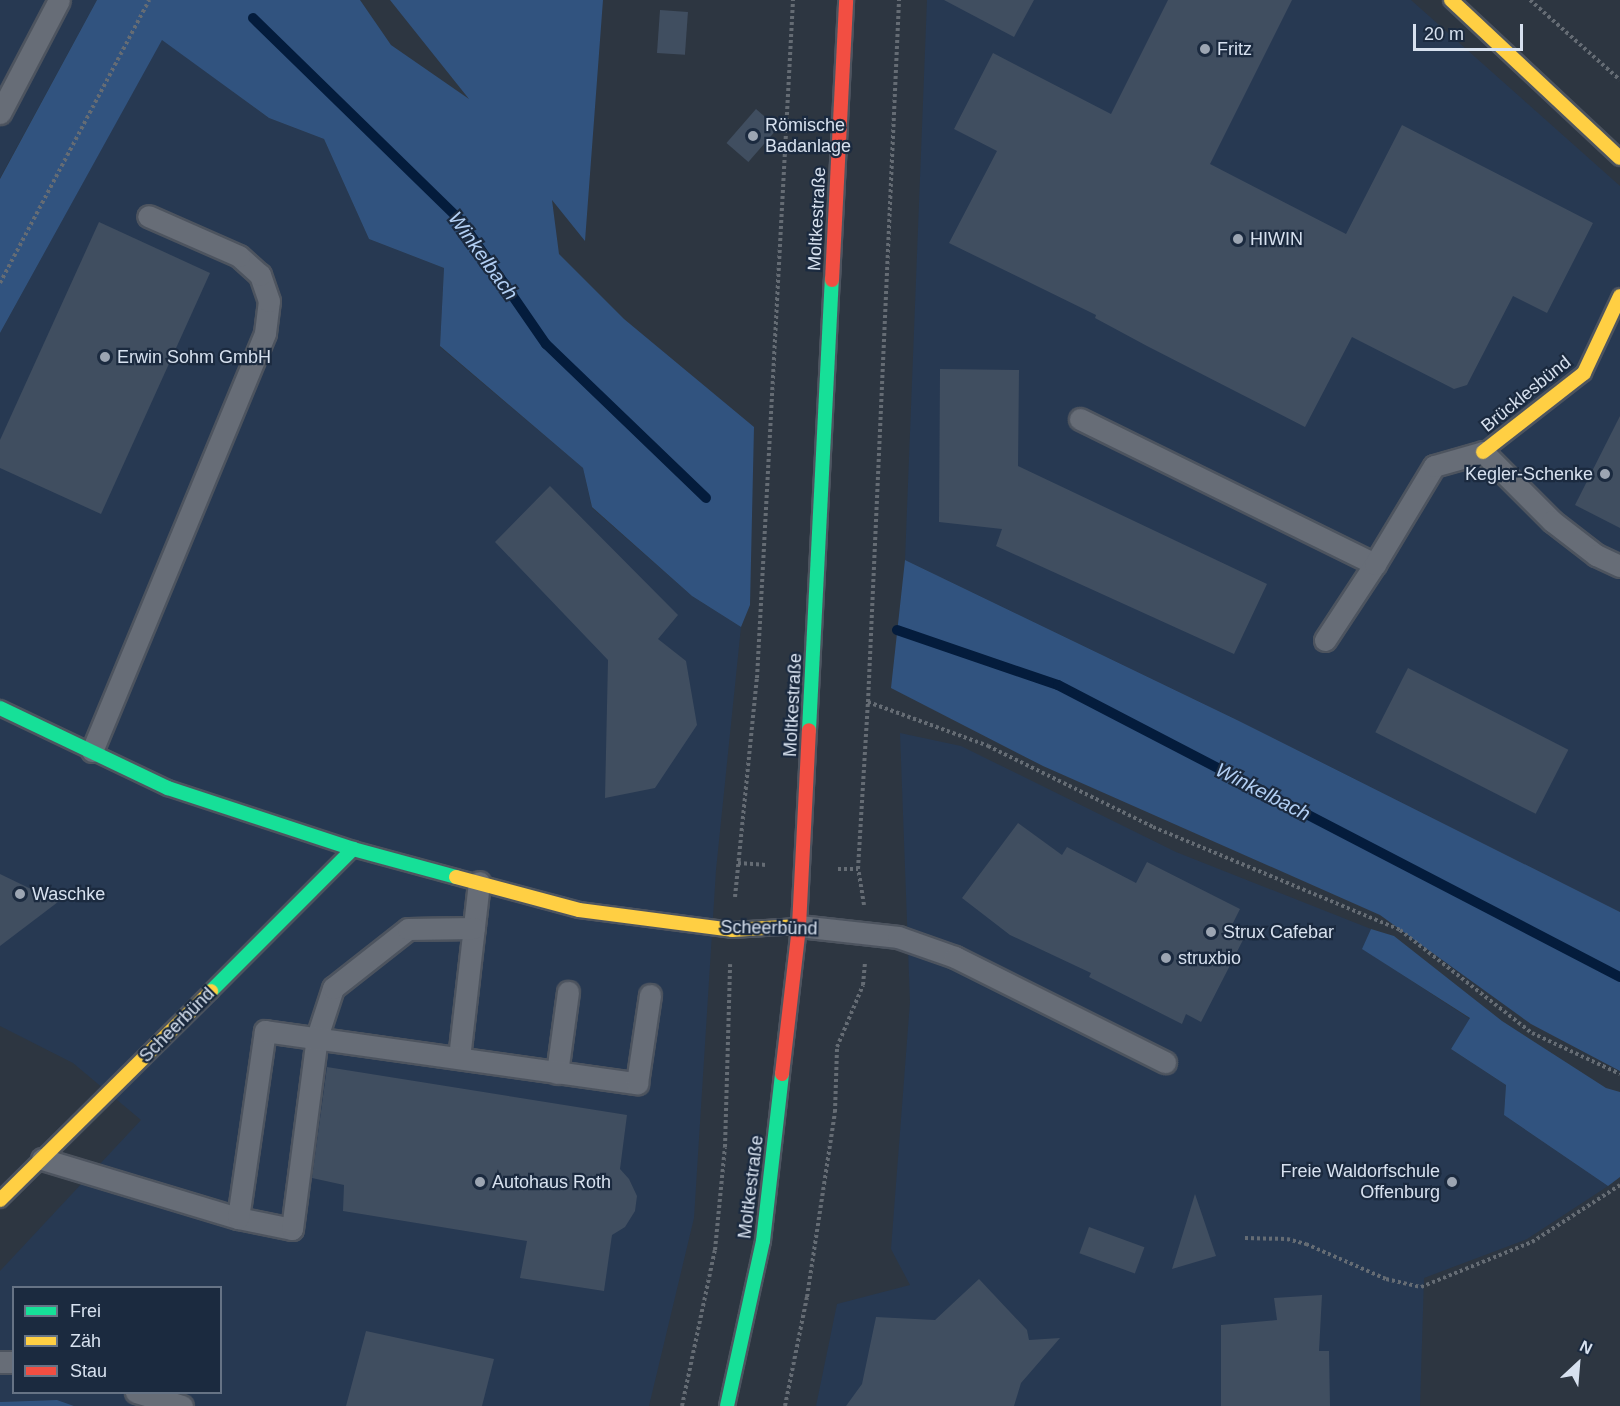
<!DOCTYPE html>
<meta charset="utf-8">
<style>
body{margin:0}
#map{position:relative;width:1620px;height:1406px;overflow:hidden;background:#2d3641;font-family:Helvetica,sans-serif}
div>[style]{position:absolute}
.built>*{inset:0;background:#273952}
.green>*{inset:0;background:#31537f}
.stream>*{height:10px;margin:-5px;padding:0 5px;transform-origin:5px;border-radius:5px;background:#041c3c}
.building>*{inset:0;background:#404e60;transform-origin:0 0}
.path>*{height:4px;margin-top:-2px;transform-origin:0;background:repeating-linear-gradient(90deg,#656c74 0 3px,transparent 0 6px)}
.roads{filter:drop-shadow(2px 0 #4d545f) drop-shadow(-2px 0 #4d545f) drop-shadow(0 2px #4d545f) drop-shadow(0 -2px #4d545f)}
.lane>*{height:21px;margin:-10.5px;padding:0 10.5px;transform-origin:10.5px;border-radius:10.5px;background:#676d77}
.fast>*{height:14px;margin:-7px;padding:0 7px;transform-origin:7px;border-radius:7px;background:#16e098}
.slow>*{height:14px;margin:-7px;padding:0 7px;transform-origin:7px;border-radius:7px;background:#ffcf43}
.jam>*{height:14px;margin:-7px;padding:0 7px;transform-origin:7px;border-radius:7px;background:#f24e42}
.dots>*{width:16px;height:16px;translate:-50% -50%;box-sizing:border-box;border:3px solid #1b2a3f;border-radius:50%}
span{translate:-50% -50%;white-space:nowrap;text-align:center;line-height:1.15;-webkit-text-stroke:4.5px #1b2a3f;paint-order:stroke}
.poi-label{font-size:18px;color:#d7e1ef}
.left{translate:0 -50%;text-align:left}
.right{translate:-100% -50%;text-align:right}
.street-label{font-size:18px;color:#d7e1ef}
.water-label{font-size:20px;color:#b2cff4;font-style:italic}
.legend{position:absolute;left:12px;top:1286px;width:210px;height:108px;box-sizing:border-box;background:#1b2a3f;border:2px solid #667385;margin:0;padding:8px 10px;list-style:none;font-size:18px;color:#d7e1ef}
.legend li{display:flex;align-items:center;gap:12px;height:30px}
.legend b{width:30px;border:2px solid #667385}
.north{position:absolute;left:1548px;top:1334px;width:60px;height:60px;-webkit-text-stroke:4px #1b2a3f;paint-order:stroke;rotate:26deg;font-size:16px;font-weight:700;line-height:24px;text-align:center;color:#d7e1ef}
.north::after{content:'';display:block;margin:auto;width:21px;height:27px;background:#d7e1ef;clip-path:polygon(50% 0,100% 100%,50% 72%,0 100%)}
.scale{position:absolute;left:1413px;top:24px;width:110px;height:27px;box-sizing:border-box;border:3px solid #d7e1ef;border-top:0;padding-left:8px;font-size:18px;line-height:21px;white-space:nowrap;color:#d7e1ef;-webkit-text-stroke:4px #1b2a3f;paint-order:stroke}
</style>
<div id="map">
<div class="built">
<i style="clip-path:polygon(0 0,97px 0,0 178px)"></i>
<i style="clip-path:polygon(927px 0,1411px 0,1620px 186px,1620px 912px,1237px 720px,905px 560px)"></i>
<i style="clip-path:polygon(evenodd,162px 39px,269px 118px,324px 139px,369px 239px,444px 268px,440px 347px,583px 468px,592px 508px,692px 596px,741px 627px,716px 870px,694px 1218px,649px 1406px,74px 1406px,57px 1400px,0 1402px,0 1271px,141px 1120px,73px 1063px,0 1026px,0 333px,162px 39px,14px 1288px,220px 1288px,220px 1392px,14px 1392px,14px 1288px)"></i>
<i style="clip-path:polygon(900px 733px,961px 746px,1176px 852px,1371px 929px,1363px 949px,1470px 1019px,1451px 1049px,1506px 1085px,1504px 1115px,1608px 1186px,1527px 1239px,1424px 1278px,1420px 1406px,816px 1406px,837px 1304px,910px 1285px,891px 1249px,910px 1002px)"></i>
</div>
<div class="green">
<i style="clip-path:polygon(97px 0,360px 0,391px 45px,469px 99px,390px 0,603px 0,585px 241px,552px 200px,559px 254px,624px 319px,754px 427px,750px 605px,741px 627px,692px 596px,592px 507px,583px 468px,440px 346px,444px 268px,369px 239px,324px 139px,269px 118px,162px 40px,0 333px,0 179px)"></i>
<i style="clip-path:polygon(905px 560px,1237px 720px,1620px 912px,1620px 1071px,1531px 1024px,1380px 915px,1043px 766px,891px 688px)"></i>
<i style="clip-path:polygon(1371px 929px,1394px 936px,1502px 1021px,1606px 1088px,1620px 1092px,1620px 1177px,1608px 1186px,1504px 1115px,1506px 1085px,1451px 1049px,1470px 1018px,1362px 949px)"></i>
<i style="clip-path:polygon(57px 1400px,74px 1406px,0 1406px,0 1402px)"></i>
</div>
<div class="stream">
<i style="left:253px;top:18px;width:291px;rotate:44.3deg"></i>
<i style="left:461px;top:221px;width:150px;rotate:55.4deg"></i>
<i style="left:546px;top:344px;width:222px;rotate:43.9deg"></i>
<i style="left:897px;top:630px;width:170px;rotate:18.9deg"></i>
<i style="left:1058px;top:685px;width:633px;rotate:27.46deg"></i>
</div>
<div class="building">
<i style="clip-path:polygon(944px 0,1034px 0,1014px 37px)"></i>
<i style="clip-path:polygon(1168px 0,1292px 0,1210px 164px,1346px 234px,1402px 125px,1593px 223px,1547px 313px,1513px 296px,1467px 385px,1454px 389px,1352px 337px,1305px 427px,1147px 346px,1095px 318px,1096px 315px,949px 243px,997px 151px,954px 129px,993px 53px,1111px 114px)"></i>
<i style="left:660px;top:10px;width:28px;height:43px;rotate:4deg"></i>
<i style="left:756px;top:109px;width:29px;height:45px;rotate:41deg"></i>
<i style="clip-path:polygon(99px 222px,210px 273px,101px 514px,0 468px,0 440px)"></i>
<i style="clip-path:polygon(940px 369px,1019px 370px,1018px 466px,1267px 584px,1234px 654px,996px 546px,1002px 529px,939px 522px)"></i>
<i style="clip-path:polygon(1620px 416px,1620px 528px,1575px 505px)"></i>
<i style="clip-path:polygon(550px 486px,678px 615px,658px 639px,686px 661px,697px 725px,655px 788px,605px 798px,608px 660px,495px 542px)"></i>
<i style="left:1408px;top:668px;width:180px;height:72px;rotate:27deg"></i>
<i style="clip-path:polygon(1018px 823px,1062px 855px,1067px 847px,1136px 883px,1147px 862px,1240px 909px,1229px 931px,1244px 938px,1201px 1022px,1186px 1014px,1182px 1024px,1089px 977px,1091px 973px,1010px 935px,962px 898px)"></i>
<i style="clip-path:polygon(0 874px,58px 902px,0 946px)"></i>
<i style="clip-path:polygon(327px 1067px,627px 1115px,620px 1169px,629px 1179px,637px 1196px,635px 1211px,625px 1227px,612px 1235px,604px 1291px,520px 1278px,527px 1241px,343px 1211px,344px 1185px,312px 1178px)"></i>
<i style="clip-path:polygon(1195px 1194px,1216px 1256px,1172px 1269px)"></i>
<i style="left:1089px;top:1227px;width:59px;height:28px;rotate:20deg"></i>
<i style="clip-path:polygon(979px 1279px,1027px 1330px,1029px 1340px,1060px 1338px,1021px 1383px,1014px 1406px,846px 1406px,862px 1384px,876px 1317px,935px 1320px)"></i>
<i style="clip-path:polygon(1322px 1295px,1319px 1351px,1329px 1351px,1330px 1406px,1221px 1406px,1221px 1325px,1277px 1320px,1274px 1298px)"></i>
<i style="clip-path:polygon(366px 1331px,494px 1359px,482px 1406px,346px 1406px)"></i>
</div>
<div class="path">
<i style="left:1530px;top:0;width:120px;rotate:41.6deg"></i>
<i style="left:0;top:283px;width:320px;rotate:-62.2deg"></i>
<i style="left:868px;top:702px;width:128px;rotate:20.1deg"></i>
<i style="left:988px;top:746px;width:184px;rotate:26.1deg"></i>
<i style="left:1153px;top:827px;width:268px;rotate:22.6deg"></i>
<i style="left:1400px;top:930px;width:167px;rotate:38deg"></i>
<i style="left:1532px;top:1033px;width:97px;rotate:25deg"></i>
<i style="left:738px;top:863px;width:29px;rotate:4deg"></i>
<i style="left:838px;top:869px;width:20px"></i>
<i style="left:735px;top:897px;width:220px;rotate:-84.3deg"></i>
<i style="left:757px;top:678px;width:679px;rotate:-86.96deg"></i>
<i style="left:864px;top:905px;width:36px;rotate:-99deg"></i>
<i style="left:858px;top:869px;width:167px;rotate:-86.6deg"></i>
<i style="left:868px;top:702px;width:703px;rotate:-87.47deg"></i>
<i style="left:1245px;top:1238px;width:42px;rotate:1.4deg"></i>
<i style="left:1287px;top:1239px;width:20px;rotate:15deg"></i>
<i style="left:1306px;top:1244px;width:87px;rotate:23.6deg"></i>
<i style="left:1386px;top:1279px;width:36px;rotate:13deg"></i>
<i style="left:1421px;top:1287px;width:120px;rotate:-22.1deg"></i>
<i style="left:1532px;top:1242px;width:105px;rotate:-32.9deg"></i>
<i style="left:682px;top:1406px;width:159px;rotate:-78.1deg"></i>
<i style="left:715px;top:1250px;width:103px;rotate:-84.5deg"></i>
<i style="left:725px;top:1147px;width:183px;rotate:-88.4deg"></i>
<i style="left:785px;top:1406px;width:111px;rotate:-78.6deg"></i>
<i style="left:807px;top:1297px;width:187px;rotate:-81.4deg"></i>
<i style="left:835px;top:1112px;width:65px;rotate:-88.2deg"></i>
<i style="left:837px;top:1047px;width:67px;rotate:-67.2deg"></i>
<i style="left:863px;top:985px;width:22px;rotate:-85deg"></i>
</div>
<div class="roads">
<div class="lane">
<i style="left:0;top:113px;width:127px;rotate:-62.4deg"></i>
<i style="left:1080px;top:419px;width:329px;rotate:26.2deg"></i>
<i style="left:1325px;top:640px;width:91px;rotate:-56.7deg"></i>
<i style="left:1375px;top:564px;width:114px;rotate:-59deg"></i>
<i style="left:1434px;top:466px;width:51px;rotate:-15.9deg"></i>
<i style="left:1483px;top:452px;width:98px;rotate:45deg"></i>
<i style="left:1552px;top:521px;width:56px;rotate:37.7deg"></i>
<i style="left:1596px;top:555px;width:26px;rotate:25deg"></i>
<i style="left:92px;top:751px;width:452px;rotate:-67.5deg"></i>
<i style="left:265px;top:333px;width:32px;rotate:-83deg"></i>
<i style="left:269px;top:301px;width:28px;rotate:-109deg"></i>
<i style="left:260px;top:275px;width:28px;rotate:-138deg"></i>
<i style="left:239px;top:256px;width:99px;rotate:-156.3deg"></i>
<i style="left:799px;top:926px;width:100px;rotate:6.3deg"></i>
<i style="left:898px;top:937px;width:60px;rotate:19.3deg"></i>
<i style="left:955px;top:957px;width:235px;rotate:26.6deg"></i>
<i style="left:459px;top:1058px;width:177px;rotate:-83.5deg"></i>
<i style="left:557px;top:1073px;width:82px;rotate:-82.3deg"></i>
<i style="left:42px;top:1159px;width:205px;rotate:16.8deg"></i>
<i style="left:238px;top:1218px;width:55px;rotate:11.5deg"></i>
<i style="left:292px;top:1229px;width:194px;rotate:-82.6deg"></i>
<i style="left:317px;top:1037px;width:52px;rotate:-71.9deg"></i>
<i style="left:333px;top:988px;width:95px;rotate:-38.2deg"></i>
<i style="left:408px;top:929px;width:66px;rotate:-0.9deg"></i>
<i style="left:238px;top:1218px;width:189px;rotate:-81.8deg"></i>
<i style="left:265px;top:1031px;width:376px;rotate:8deg"></i>
<i style="left:637px;top:1083px;width:89px;rotate:-81.6deg"></i>
<i style="left:0;top:1362px;width:14px"></i>
<i style="left:136px;top:1392px;width:48px;rotate:16.9deg"></i>
</div>
<div class="fast">
<i style="left:0;top:708px;width:186px;rotate:25.5deg"></i>
<i style="left:168px;top:788px;width:195px;rotate:18.2deg"></i>
<i style="left:353px;top:849px;width:107px;rotate:15.2deg"></i>
<i style="left:809px;top:730px;width:451px;rotate:-87.1deg"></i>
<i style="left:211px;top:991px;width:201px;rotate:-45deg"></i>
<i style="left:727px;top:1406px;width:169px;rotate:-77.7deg"></i>
<i style="left:763px;top:1241px;width:168px;rotate:-83.5deg"></i>
</div>
<div class="slow">
<i style="left:1451px;top:0;width:231px;rotate:43.1deg"></i>
<i style="left:1483px;top:452px;width:128px;rotate:-38deg"></i>
<i style="left:1584px;top:373px;width:85px;rotate:-64.9deg"></i>
<i style="left:456px;top:877px;width:127px;rotate:15deg"></i>
<i style="left:579px;top:910px;width:154px;rotate:7.4deg"></i>
<i style="left:732px;top:930px;width:67px;rotate:-3.4deg"></i>
<i style="left:0;top:1200px;width:297px;rotate:-44.7deg"></i>
</div>
<div class="jam">
<i style="left:832px;top:280px;width:280px;rotate:-87.1deg"></i>
<i style="left:782px;top:1074px;width:149px;rotate:-83.4deg"></i>
<i style="left:799px;top:926px;width:196px;rotate:-87.1deg"></i>
</div>
</div>
<div class="dots">
<i style="left:1205px;top:49px;background:#9ca5b2"></i>
<i style="left:753px;top:136px;background:#9ca5b2"></i>
<i style="left:1238px;top:239px;background:#9ca5b2"></i>
<i style="left:105px;top:357px;background:#9ca5b2"></i>
<i style="left:1605px;top:474px;background:#9ca5b2"></i>
<i style="left:20px;top:894px;background:#9ca5b2"></i>
<i style="left:1211px;top:932px;background:#9ca5b2"></i>
<i style="left:1166px;top:958px;background:#9ca5b2"></i>
<i style="left:480px;top:1182px;background:#9ca5b2"></i>
<i style="left:1452px;top:1182px;background:#9ca5b2"></i>
</div>
<div class="poi-label">
<span class="left" style="left:1217px;top:49px">Fritz</span>
<span class="left" style="left:765px;top:136px">Römische<br>Badanlage</span>
<span class="left" style="left:1250px;top:239px">HIWIN</span>
<span class="left" style="left:117px;top:357px">Erwin Sohm GmbH</span>
<span class="right" style="left:1593px;top:474px">Kegler-Schenke</span>
<span class="left" style="left:32px;top:894px">Waschke</span>
<span class="left" style="left:1223px;top:932px">Strux Cafebar</span>
<span class="left" style="left:1178px;top:958px">struxbio</span>
<span class="right" style="left:1440px;top:1182px">Freie Waldorfschule<br>Offenburg</span>
<span class="left" style="left:492px;top:1182px">Autohaus Roth</span>
</div>
<div class="street-label">
<span style="left:817px;top:219px;rotate:-87deg">Moltkestraße</span>
<span style="left:1526px;top:394px;rotate:-39deg">Brücklesbünd</span>
<span style="left:793px;top:705px;rotate:-87deg">Moltkestraße</span>
<span style="left:769px;top:928px;rotate:1deg">Scheerbünd</span>
<span style="left:177px;top:1025px;rotate:-45deg">Scheerbünd</span>
<span style="left:751px;top:1187px;rotate:-83deg">Moltkestraße</span>
</div>
<div class="water-label">
<span style="left:483px;top:256px;rotate:54deg">Winkelbach</span>
<span style="left:1263px;top:792px;rotate:27deg">Winkelbach</span>
</div>
<ul class="legend">
<li><b style="height:8px;background:#16e098"></b>Frei</li>
<li><b style="height:8px;background:#ffcf43"></b>Zäh</li>
<li><b style="height:8px;background:#f24e42"></b>Stau</li>
</ul>
<div class="north">N</div>
<div class="scale">20 m</div>
</div>
